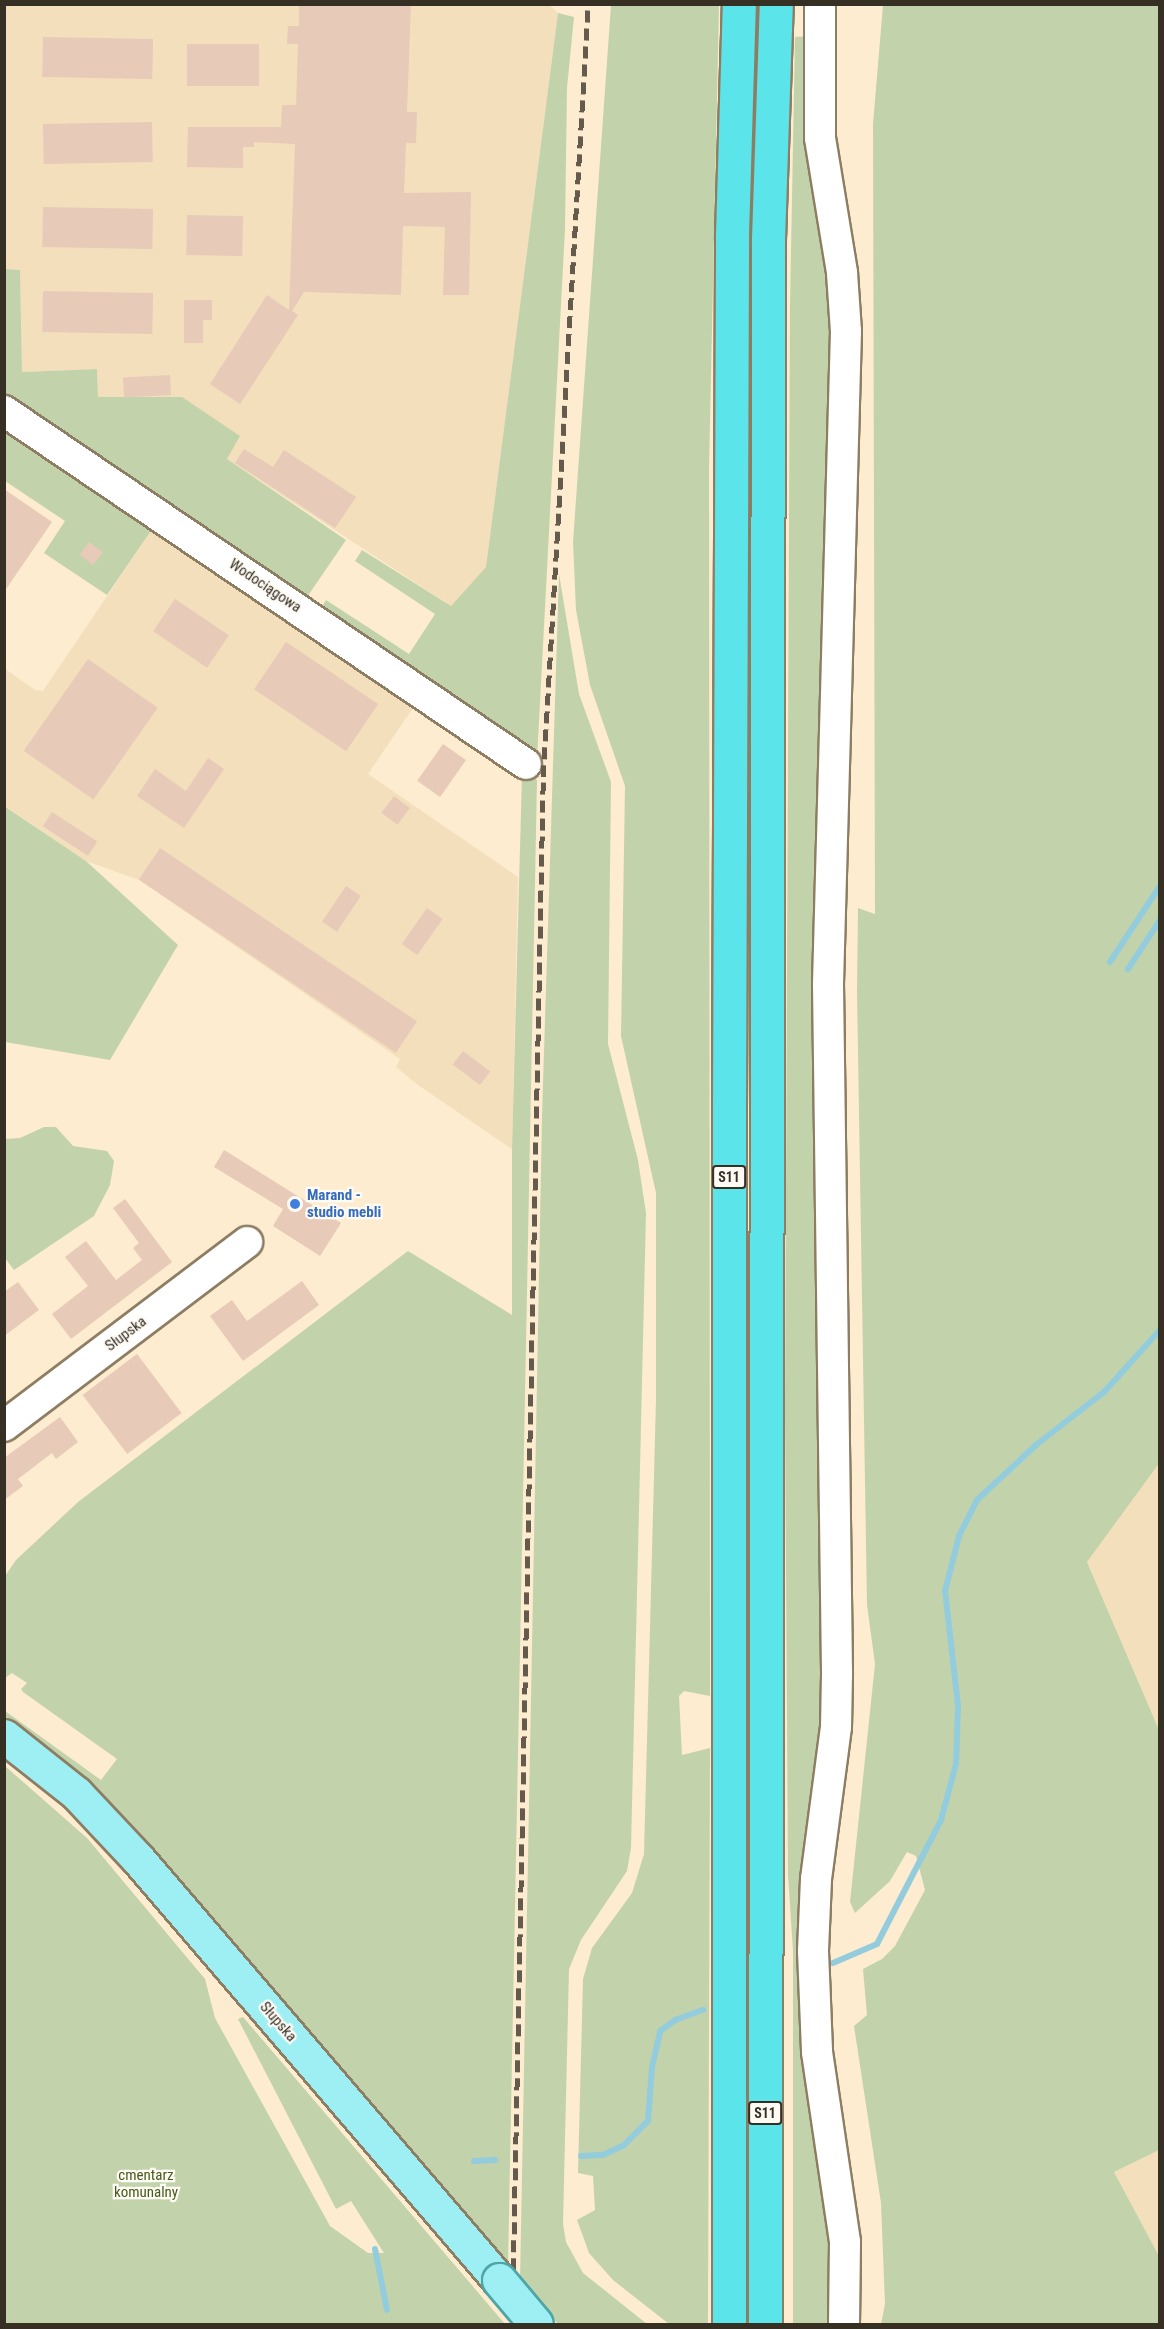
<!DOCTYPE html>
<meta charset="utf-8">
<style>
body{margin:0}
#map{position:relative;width:1164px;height:2329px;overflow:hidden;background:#fdeccf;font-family:"Roboto Condensed",sans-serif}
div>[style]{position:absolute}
.built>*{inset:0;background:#f3dfbc}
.green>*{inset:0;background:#c2d3ab}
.stream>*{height:6px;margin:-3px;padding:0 3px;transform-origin:3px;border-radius:3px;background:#93ccdd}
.building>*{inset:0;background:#e7cab7;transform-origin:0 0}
.roads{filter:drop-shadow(2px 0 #8d7d63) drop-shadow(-2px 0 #8d7d63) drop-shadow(0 2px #8d7d63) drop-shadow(0 -2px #8d7d63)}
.minor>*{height:30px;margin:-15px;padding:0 15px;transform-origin:15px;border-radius:15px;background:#fff}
.major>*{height:33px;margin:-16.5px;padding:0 16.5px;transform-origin:16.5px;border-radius:16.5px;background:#9deff3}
.highway>*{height:33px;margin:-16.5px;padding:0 16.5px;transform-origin:16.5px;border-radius:16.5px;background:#5ce4eb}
.rail>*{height:4.5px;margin-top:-2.25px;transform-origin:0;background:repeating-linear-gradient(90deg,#645b4c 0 12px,transparent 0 18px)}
.bridges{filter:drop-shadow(2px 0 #4fa5a5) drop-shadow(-2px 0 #4fa5a5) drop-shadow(0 2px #4fa5a5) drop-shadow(0 -2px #4fa5a5)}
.major-bridge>*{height:33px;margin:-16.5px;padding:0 16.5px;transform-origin:16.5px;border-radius:16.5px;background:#9deff3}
.dots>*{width:16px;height:16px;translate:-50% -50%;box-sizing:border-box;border:3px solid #fefbf5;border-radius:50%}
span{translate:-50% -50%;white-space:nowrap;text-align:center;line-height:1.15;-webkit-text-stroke:4.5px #fefbf5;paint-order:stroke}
.shield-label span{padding:2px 4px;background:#fefbf5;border:2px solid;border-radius:4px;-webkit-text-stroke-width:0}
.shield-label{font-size:14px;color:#362f24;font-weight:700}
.street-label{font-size:15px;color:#362f24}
.shop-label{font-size:15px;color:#366cbe;font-weight:700}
.left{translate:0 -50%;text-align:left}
.park-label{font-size:15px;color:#465b1b}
.frame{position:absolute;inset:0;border:6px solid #362f24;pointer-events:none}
</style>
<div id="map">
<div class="built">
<i style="clip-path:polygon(548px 4px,558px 13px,486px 567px,451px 606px,226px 459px,182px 397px,98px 397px,97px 369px,22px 372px,20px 270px,5px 269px,5px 5px)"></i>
<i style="clip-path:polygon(157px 522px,419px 699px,368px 774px,518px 877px,512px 1149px,418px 1085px,396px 1067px,400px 1059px,139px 880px,86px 861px,5px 806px,4px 668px,35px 690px,43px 691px)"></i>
<i style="clip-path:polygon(1159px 1462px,1159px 1730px,1087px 1562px)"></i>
<i style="clip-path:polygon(1159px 2150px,1159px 2256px,1114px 2172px)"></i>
</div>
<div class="green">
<i style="clip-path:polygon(611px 5px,719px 5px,709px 469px,710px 1696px,684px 1691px,679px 1696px,682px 1755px,710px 1748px,708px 2324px,669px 2324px,613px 2280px,589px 2253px,577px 2220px,595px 2210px,593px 2176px,578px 2173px,583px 1979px,592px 1948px,632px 1893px,644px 1854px,656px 1400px,656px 1193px,621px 1036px,625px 786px,590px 685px,576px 610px,573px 542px)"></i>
<i style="clip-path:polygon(883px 5px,1159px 5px,1160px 1462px,1087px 1562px,1159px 1730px,1159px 2150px,1114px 2172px,1159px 2256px,1159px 2324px,881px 2324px,885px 2304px,881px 2203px,854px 2026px,867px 2015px,863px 1969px,882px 1959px,895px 1946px,925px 1890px,916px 1856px,907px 1852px,890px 1881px,855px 1913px,850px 1902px,875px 1664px,867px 1605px,857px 991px,858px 908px,875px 914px,873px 124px)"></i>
<i style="clip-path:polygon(558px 13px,574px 17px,567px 88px,565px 229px,537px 759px,318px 613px,326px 600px,409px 654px,435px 614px,355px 561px,362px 550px,451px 606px,486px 567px)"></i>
<i style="clip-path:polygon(808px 36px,831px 344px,816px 1054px,832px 2324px,793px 2324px,793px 1951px,788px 1875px,785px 1409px,790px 305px,795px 37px)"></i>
<i style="clip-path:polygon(5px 269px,20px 270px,22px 372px,97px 369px,98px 397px,182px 397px,240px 436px,227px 459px,346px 540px,303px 603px,5px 401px)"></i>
<i style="clip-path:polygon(4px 424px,157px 522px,107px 595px,44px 553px,65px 521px,5px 481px)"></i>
<i style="clip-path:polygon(559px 574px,579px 694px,611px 782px,608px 1044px,638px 1160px,646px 1213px,631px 1848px,627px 1871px,581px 1940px,569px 1969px,563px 2224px,566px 2242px,583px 2273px,647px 2324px,558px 2324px,520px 2281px,542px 1116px)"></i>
<i style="clip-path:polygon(522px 773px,537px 780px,508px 2266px,5px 1722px,5px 1711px,101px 1780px,117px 1759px,23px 1692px,21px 1689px,27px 1683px,12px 1673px,5px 1678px,5px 1576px,16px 1560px,78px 1502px,408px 1251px,512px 1315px,512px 1149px)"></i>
<i style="clip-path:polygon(4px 806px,86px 861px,178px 945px,110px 1060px,5px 1042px)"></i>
<i style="clip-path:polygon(44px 1127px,56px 1127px,73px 1146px,107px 1151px,114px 1161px,110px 1185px,94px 1216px,14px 1270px,5px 1258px,5px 1139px,20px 1138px)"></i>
<i style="clip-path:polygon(5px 1766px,87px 1838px,205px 1979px,215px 2018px,330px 2226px,368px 2253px,384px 2253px,351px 2201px,336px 2209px,238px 2019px,243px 2017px,505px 2324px,5px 2324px)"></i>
</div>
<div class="stream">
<i style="left:1110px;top:962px;width:91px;rotate:-56.7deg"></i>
<i style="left:1128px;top:969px;width:59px;rotate:-56.9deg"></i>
<i style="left:833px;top:1963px;width:48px;rotate:-23.4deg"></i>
<i style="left:877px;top:1944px;width:140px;rotate:-62.7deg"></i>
<i style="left:941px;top:1820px;width:58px;rotate:-75deg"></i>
<i style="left:956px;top:1764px;width:58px;rotate:-88deg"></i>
<i style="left:958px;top:1706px;width:116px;rotate:-96.4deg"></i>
<i style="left:945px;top:1591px;width:57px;rotate:-75.7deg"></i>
<i style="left:959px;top:1536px;width:40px;rotate:-63.4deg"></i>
<i style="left:977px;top:1500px;width:81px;rotate:-43deg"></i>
<i style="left:1036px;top:1445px;width:88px;rotate:-38deg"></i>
<i style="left:1105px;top:1391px;width:82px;rotate:-48deg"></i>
<i style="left:581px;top:2156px;width:22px;rotate:-3deg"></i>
<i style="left:603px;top:2155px;width:23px;rotate:-25deg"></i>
<i style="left:624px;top:2145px;width:34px;rotate:-45deg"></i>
<i style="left:648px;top:2121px;width:54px;rotate:-85.8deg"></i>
<i style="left:652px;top:2067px;width:37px;rotate:-77deg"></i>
<i style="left:660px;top:2031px;width:19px;rotate:-36deg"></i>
<i style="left:675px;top:2020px;width:30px;rotate:-20deg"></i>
<i style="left:474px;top:2161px;width:21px;rotate:-3deg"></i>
<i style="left:375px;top:2249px;width:62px;rotate:78.9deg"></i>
</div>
<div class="building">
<i style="clip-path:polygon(299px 4px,411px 4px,407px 112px,417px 112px,416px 143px,406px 143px,404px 193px,471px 192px,469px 295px,443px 295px,445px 227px,403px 226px,401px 295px,304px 292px,292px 311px,298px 315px,240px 404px,210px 384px,267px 295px,289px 310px,295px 144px,254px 142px,254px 147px,243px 147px,243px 168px,187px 167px,188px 127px,281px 127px,282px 105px,296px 105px,298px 44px,287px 44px,288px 26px,299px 26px)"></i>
<i style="left:43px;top:37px;width:110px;height:40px;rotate:1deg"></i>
<i style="left:259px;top:44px;width:42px;height:72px;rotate:90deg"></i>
<i style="left:152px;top:122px;width:40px;height:109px;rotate:89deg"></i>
<i style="left:43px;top:207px;width:110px;height:40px;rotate:1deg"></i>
<i style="left:187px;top:215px;width:56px;height:40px;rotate:1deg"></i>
<i style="left:43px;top:291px;width:110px;height:41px;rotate:1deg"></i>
<i style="clip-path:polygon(184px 300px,212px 300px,212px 320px,203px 320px,203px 343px,184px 343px)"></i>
<i style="left:170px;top:375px;width:20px;height:47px;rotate:87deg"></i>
<i style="clip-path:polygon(244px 449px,273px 467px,284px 450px,356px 497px,335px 528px,235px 463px)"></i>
<i style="clip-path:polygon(4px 489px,52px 522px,4px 592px)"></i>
<i style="left:89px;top:542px;width:17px;height:16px;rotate:36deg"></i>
<i style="left:175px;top:599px;width:65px;height:39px;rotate:34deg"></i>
<i style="left:286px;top:642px;width:111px;height:57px;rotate:34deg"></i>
<i style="left:88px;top:659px;width:85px;height:112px;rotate:35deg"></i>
<i style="left:443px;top:744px;width:28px;height:45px;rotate:35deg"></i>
<i style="clip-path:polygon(208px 758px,224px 769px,184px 828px,137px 796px,155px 769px,186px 791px)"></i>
<i style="left:394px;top:796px;width:20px;height:21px;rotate:37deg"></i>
<i style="left:52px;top:812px;width:54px;height:17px;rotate:33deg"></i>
<i style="left:160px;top:848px;width:310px;height:38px;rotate:34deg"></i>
<i style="left:346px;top:886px;width:18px;height:43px;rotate:34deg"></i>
<i style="left:427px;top:908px;width:19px;height:44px;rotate:35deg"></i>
<i style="left:463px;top:1051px;width:34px;height:17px;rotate:37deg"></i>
<i style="clip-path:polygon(224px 1150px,341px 1223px,320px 1256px,273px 1226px,283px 1209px,214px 1167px)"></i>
<i style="clip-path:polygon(125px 1199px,172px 1262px,71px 1339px,52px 1314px,88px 1286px,65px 1257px,86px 1241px,116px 1280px,142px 1260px,133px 1248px,139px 1243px,113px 1208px)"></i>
<i style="clip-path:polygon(302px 1281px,319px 1305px,243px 1361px,210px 1316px,232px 1300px,247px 1321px)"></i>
<i style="clip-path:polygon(18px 1282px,39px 1310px,4px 1336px,4px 1292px)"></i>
<i style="left:137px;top:1354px;width:74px;height:68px;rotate:53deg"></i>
<i style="clip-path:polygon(60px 1417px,78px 1442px,56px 1459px,52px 1453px,18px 1479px,23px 1486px,4px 1500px,4px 1458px)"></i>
</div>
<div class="roads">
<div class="minor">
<i style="left:820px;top:4px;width:134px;rotate:90deg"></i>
<i style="left:820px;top:138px;width:137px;rotate:80.7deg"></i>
<i style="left:842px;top:273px;width:58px;rotate:86.1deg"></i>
<i style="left:846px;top:331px;width:653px;rotate:91.58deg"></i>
<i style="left:828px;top:984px;width:691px;rotate:89.25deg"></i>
<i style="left:837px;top:1675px;width:52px;rotate:91.1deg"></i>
<i style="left:836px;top:1727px;width:153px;rotate:97.5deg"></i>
<i style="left:816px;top:1879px;width:72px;rotate:92.4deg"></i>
<i style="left:813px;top:1951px;width:101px;rotate:87.7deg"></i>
<i style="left:817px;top:2052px;width:192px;rotate:81.6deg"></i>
<i style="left:845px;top:2242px;width:82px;rotate:90.7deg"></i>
<i style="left:4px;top:411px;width:630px;rotate:34.07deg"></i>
<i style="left:4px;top:1426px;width:305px;rotate:-37.1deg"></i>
</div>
<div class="major">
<i style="left:4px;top:1736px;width:92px;rotate:38.4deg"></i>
<i style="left:76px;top:1793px;width:91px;rotate:46.8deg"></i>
<i style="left:138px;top:1859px;width:555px;rotate:49.39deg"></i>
</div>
<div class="highway">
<i style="left:729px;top:2324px;width:1214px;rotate:-90deg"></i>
<i style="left:729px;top:1110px;width:875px;rotate:-89.8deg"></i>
<i style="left:732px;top:235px;width:231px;rotate:-88.3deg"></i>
<i style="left:765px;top:2324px;width:2085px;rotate:-89.92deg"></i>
<i style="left:768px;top:239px;width:235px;rotate:-88.1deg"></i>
</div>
</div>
<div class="rail">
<i style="left:512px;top:2324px;width:1547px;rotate:-88.85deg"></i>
<i style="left:543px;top:777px;width:774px;rotate:-86.67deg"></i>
</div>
<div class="bridges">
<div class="major-bridge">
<i style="left:499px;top:2280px;width:57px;rotate:49.9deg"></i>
</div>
</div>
<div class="dots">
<i style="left:295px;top:1204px;background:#3f7fe0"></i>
</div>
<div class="shield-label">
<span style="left:729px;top:1177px">S11</span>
<span style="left:765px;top:2113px">S11</span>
</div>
<div class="street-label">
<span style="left:265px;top:586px;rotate:34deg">Wodociągowa</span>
<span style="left:126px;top:1334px;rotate:-37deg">Słupska</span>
<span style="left:278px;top:2022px;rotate:49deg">Słupska</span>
</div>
<div class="shop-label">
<span class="left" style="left:307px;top:1204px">Marand -<br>studio mebli</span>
</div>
<div class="park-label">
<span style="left:146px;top:2184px">cmentarz<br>komunalny</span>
</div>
<div class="frame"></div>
</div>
